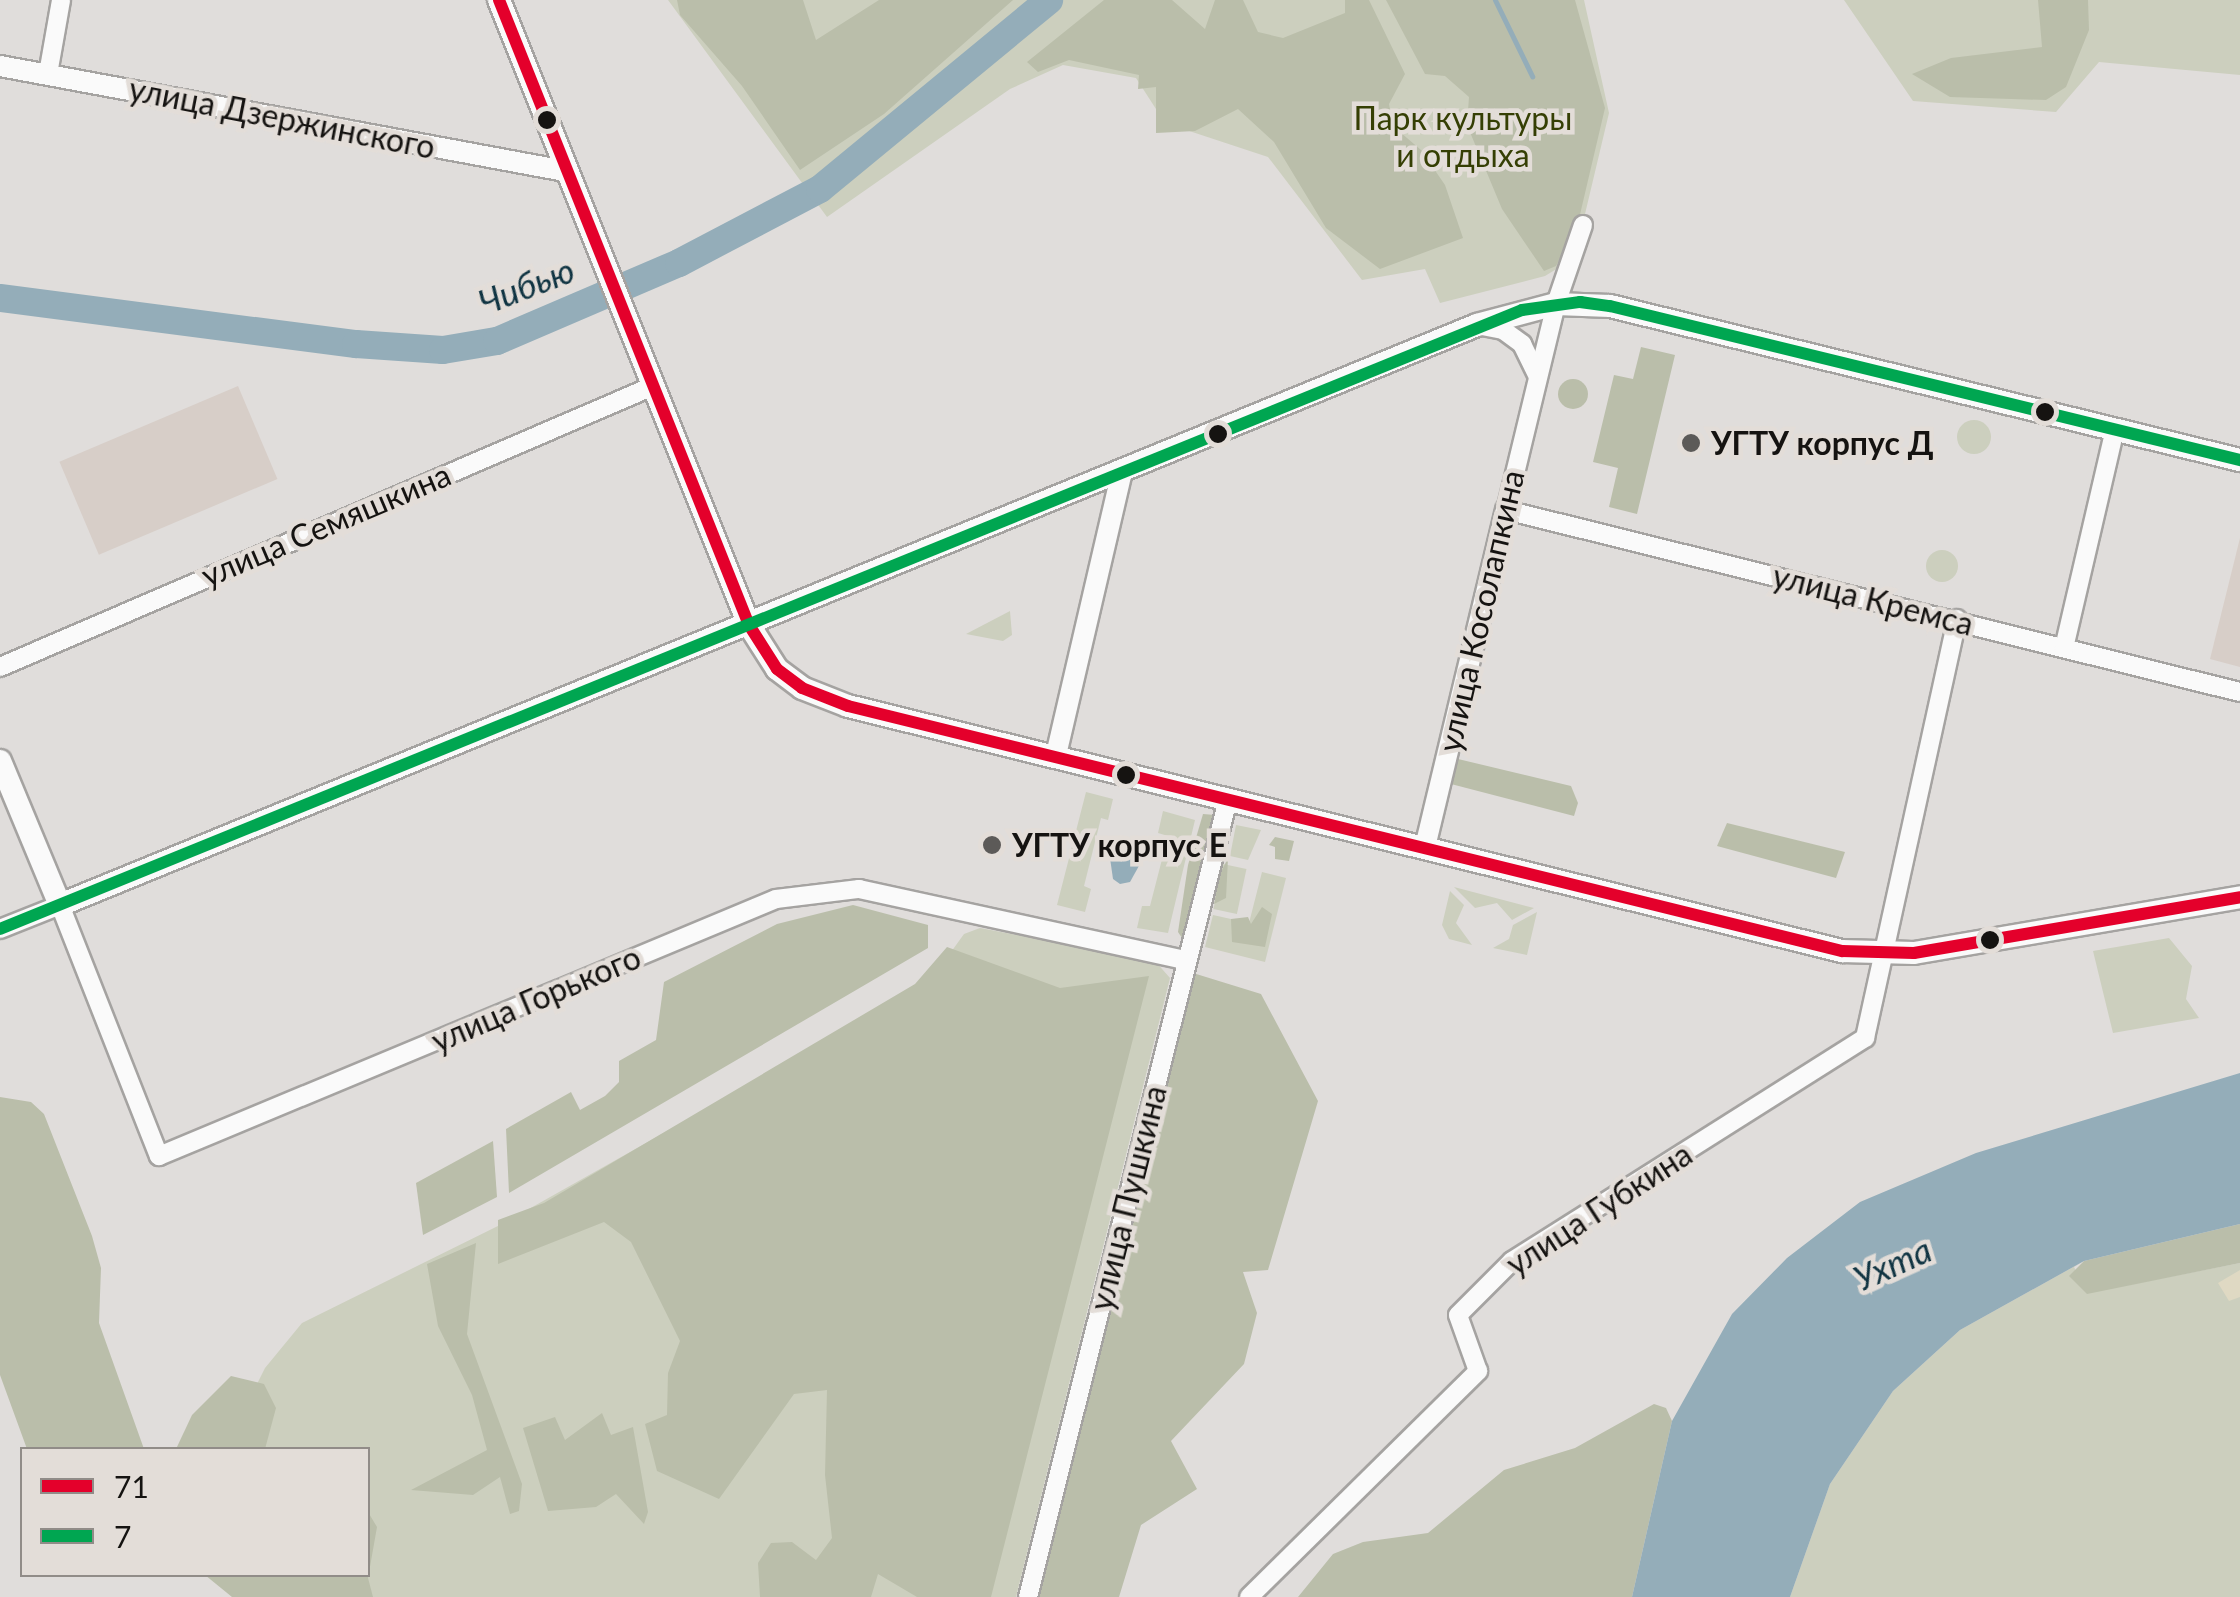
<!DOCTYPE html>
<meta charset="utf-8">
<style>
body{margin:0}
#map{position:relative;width:2240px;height:1597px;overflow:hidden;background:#e0dddb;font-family:Lato,sans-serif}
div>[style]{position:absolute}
.built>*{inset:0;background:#d7cec8;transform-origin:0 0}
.green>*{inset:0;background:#cccfbe;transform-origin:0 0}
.round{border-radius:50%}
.forest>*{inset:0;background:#babeaa}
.sand>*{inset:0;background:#dfd9c3}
.water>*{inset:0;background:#94adb9}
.stream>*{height:5px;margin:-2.5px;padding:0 2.5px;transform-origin:2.5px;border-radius:2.5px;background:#94adb9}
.river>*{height:28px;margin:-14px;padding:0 14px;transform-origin:14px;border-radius:14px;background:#94adb9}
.roads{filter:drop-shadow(2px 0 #a5a3a1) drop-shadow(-2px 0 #a5a3a1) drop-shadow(0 2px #a5a3a1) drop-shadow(0 -2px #a5a3a1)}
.minor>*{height:18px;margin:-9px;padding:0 9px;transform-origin:9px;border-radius:9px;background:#fafafa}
.tertiary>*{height:20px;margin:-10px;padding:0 10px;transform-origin:10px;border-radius:10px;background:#fafafa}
.secondary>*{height:22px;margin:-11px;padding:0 11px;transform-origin:11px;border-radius:11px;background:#fafafa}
.bus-1>*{height:12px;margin:-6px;padding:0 6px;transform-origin:6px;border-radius:6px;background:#e4002b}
.bus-2>*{height:12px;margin:-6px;padding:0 6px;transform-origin:6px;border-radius:6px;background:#00a651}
.dots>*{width:28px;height:28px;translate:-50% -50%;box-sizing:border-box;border:5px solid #e3ddd8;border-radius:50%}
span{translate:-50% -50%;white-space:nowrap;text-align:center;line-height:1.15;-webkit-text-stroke:9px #e3ddd8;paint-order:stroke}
.street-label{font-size:32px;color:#151311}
.park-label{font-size:32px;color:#353f04}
.poi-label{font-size:32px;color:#151311;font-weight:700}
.left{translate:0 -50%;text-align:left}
.water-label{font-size:35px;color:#103442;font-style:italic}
.legend{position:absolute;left:20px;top:1447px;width:350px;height:130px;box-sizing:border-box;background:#e3ddd8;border:2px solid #918c88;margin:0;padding:12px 18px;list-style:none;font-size:30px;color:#151311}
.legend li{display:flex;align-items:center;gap:20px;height:50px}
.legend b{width:50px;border:2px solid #918c88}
</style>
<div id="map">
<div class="built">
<i style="left:238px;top:386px;width:101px;height:194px;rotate:67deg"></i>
<i style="clip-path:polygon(2240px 538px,2240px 667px,2210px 659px)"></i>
</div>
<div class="green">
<i style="clip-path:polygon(668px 0,1584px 0,1609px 113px,1585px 214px,1563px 265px,1545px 276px,1440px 303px,1425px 269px,1362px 280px,1268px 157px,1165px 123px,1136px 78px,1063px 65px,1010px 89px,827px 217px)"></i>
<i style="clip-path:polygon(1844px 0,2240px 0,2240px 75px,2099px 62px,2056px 112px,1913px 101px)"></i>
<i class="round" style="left:1957px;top:420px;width:34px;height:34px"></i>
<i class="round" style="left:1926px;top:550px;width:32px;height:32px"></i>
<i style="clip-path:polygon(1010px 611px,1012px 635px,1003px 641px,966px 634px)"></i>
<i style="clip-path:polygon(1086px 792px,1113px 799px,1108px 820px,1101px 818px,1084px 886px,1091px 889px,1085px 912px,1057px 905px)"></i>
<i style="clip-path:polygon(1163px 811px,1195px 820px,1168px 933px,1137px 928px,1142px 906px,1150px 906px,1168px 836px,1158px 833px)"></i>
<i style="clip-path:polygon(1236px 825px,1261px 830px,1248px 860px,1230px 856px)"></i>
<i style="left:1223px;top:864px;width:24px;height:46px;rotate:12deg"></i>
<i style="clip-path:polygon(1262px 872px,1286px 878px,1265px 962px,1205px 947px,1213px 915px,1249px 923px)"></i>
<i style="clip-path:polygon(1454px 887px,1534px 908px,1512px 920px,1497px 903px,1475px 908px)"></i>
<i style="clip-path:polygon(1450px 891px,1464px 905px,1456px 923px,1472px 945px,1449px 939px,1442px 925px)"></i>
<i style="clip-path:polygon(1537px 912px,1527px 955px,1493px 948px,1509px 939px,1513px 925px)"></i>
<i style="clip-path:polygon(980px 928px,1155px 961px,1170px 978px,1016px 1597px,312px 1597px,368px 1574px,368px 1450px,224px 1450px,265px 1368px,302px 1323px,506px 1222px,928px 984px,964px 934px)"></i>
<i style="clip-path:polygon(2169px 938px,2192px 966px,2186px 999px,2199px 1018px,2113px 1033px,2093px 951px)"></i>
<i style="clip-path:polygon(2084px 1261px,2074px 1267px,2087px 1293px,2240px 1263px,2240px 1597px,1790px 1597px,1830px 1484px,1893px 1391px,1960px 1330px)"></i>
</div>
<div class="forest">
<i style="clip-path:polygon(677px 0,803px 0,816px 40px,879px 0,1013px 0,884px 114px,800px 170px,742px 86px,680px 15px)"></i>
<i style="clip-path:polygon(1104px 0,1172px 0,1205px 29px,1215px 0,1243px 0,1258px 32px,1283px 38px,1345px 13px,1345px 0,1369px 0,1405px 74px,1389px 104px,1393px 126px,1421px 150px,1445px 185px,1463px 238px,1380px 269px,1326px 228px,1274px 142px,1238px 109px,1195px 131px,1156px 133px,1156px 87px,1138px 89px,1139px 75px,1069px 60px,1038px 72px,1027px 62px)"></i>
<i style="clip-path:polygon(1386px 0,1575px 0,1605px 108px,1578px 223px,1556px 266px,1544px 271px,1502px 209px,1467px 125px,1469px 97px,1445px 76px,1425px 74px)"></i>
<i style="clip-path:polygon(2038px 0,2088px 0,2089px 30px,2066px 87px,2046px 100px,1950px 97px,1912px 74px,1951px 58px,2042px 47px)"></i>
<i style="clip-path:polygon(1641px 347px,1675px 355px,1637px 514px,1609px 507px,1618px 468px,1593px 462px,1614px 375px,1633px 379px)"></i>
<i class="round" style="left:1558px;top:379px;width:30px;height:30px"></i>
<i style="clip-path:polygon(1458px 759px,1571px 786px,1578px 803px,1574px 816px,1451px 784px)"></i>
<i style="clip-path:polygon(1203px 814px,1215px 815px,1184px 941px,1178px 932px,1188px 865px)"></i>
<i style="clip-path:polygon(1727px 823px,1845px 852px,1836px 878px,1717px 846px)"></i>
<i style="clip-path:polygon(1275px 837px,1294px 841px,1289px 861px,1275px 859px,1275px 847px,1269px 845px)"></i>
<i style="clip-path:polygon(1228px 858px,1226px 898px,1214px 904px,1219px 876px)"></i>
<i style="clip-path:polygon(853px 905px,928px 925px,928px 948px,509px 1193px,506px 1129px,571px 1092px,580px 1110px,605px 1096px,619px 1082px,619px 1061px,656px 1040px,664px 982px,777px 924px)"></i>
<i style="clip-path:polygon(1262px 907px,1272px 914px,1265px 947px,1232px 942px,1231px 919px,1248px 917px,1251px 924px)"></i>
<i style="clip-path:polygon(947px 947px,1060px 988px,1149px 976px,991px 1597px,917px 1597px,878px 1574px,871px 1597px,760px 1597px,758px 1563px,771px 1543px,792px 1542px,816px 1560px,832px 1538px,825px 1475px,827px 1390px,794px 1394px,719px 1499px,657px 1471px,645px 1424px,667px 1415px,668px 1373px,680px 1341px,631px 1242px,604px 1222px,498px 1264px,498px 1220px,544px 1203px,915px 984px)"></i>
<i style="clip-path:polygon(1193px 973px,1261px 994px,1318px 1101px,1268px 1270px,1243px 1272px,1257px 1313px,1244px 1364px,1171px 1441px,1197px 1489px,1141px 1525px,1119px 1597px,1036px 1597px)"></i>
<i style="clip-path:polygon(0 1097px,31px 1102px,44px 1114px,92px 1236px,101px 1268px,99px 1323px,144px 1449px,27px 1449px,0 1375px)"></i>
<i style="clip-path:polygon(493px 1141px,497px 1197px,423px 1235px,416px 1183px)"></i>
<i style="clip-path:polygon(2240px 1224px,2240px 1263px,2087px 1294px,2069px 1276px,2084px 1261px)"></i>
<i style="clip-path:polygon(476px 1243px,467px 1334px,522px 1484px,519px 1511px,510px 1514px,500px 1477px,473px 1495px,411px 1490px,487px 1450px,472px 1395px,438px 1326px,427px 1264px)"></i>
<i style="clip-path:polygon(231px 1376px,264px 1384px,276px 1408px,265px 1449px,176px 1449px,192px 1415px)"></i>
<i style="clip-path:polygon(1654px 1404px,1666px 1408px,1672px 1421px,1632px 1597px,1298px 1597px,1333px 1554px,1363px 1542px,1428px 1533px,1504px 1470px,1575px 1448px)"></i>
<i style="clip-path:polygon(602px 1413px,611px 1435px,633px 1427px,648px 1512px,644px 1524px,616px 1494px,596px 1507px,548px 1511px,523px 1428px,555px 1417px,565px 1440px)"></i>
<i style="clip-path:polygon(368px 1512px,377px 1527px,368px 1578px,373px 1597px,232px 1597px,205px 1575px,368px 1574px)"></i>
</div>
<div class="sand">
<i style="clip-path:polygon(2240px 1270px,2240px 1297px,2229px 1301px,2218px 1283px)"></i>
</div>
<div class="water">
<i style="clip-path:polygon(1131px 840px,1139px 846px,1140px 864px,1130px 882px,1120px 884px,1113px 879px,1110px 858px,1120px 841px)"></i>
<i style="clip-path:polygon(2240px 1073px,2240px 1224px,2084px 1261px,1960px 1330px,1893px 1391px,1830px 1484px,1790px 1597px,1632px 1597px,1672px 1421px,1732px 1314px,1787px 1258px,1860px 1202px,1976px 1153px)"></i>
</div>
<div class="stream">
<i style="left:1495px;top:0;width:85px;rotate:64deg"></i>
</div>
<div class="river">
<i style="left:0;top:298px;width:359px;rotate:7.4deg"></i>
<i style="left:356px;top:344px;width:87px;rotate:3.9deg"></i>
<i style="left:443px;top:350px;width:55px;rotate:-9.5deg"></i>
<i style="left:497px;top:341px;width:198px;rotate:-23.2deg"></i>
<i style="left:679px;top:263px;width:159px;rotate:-27.7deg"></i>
<i style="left:820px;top:189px;width:297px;rotate:-39.5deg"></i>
</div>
<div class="roads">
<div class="minor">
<i style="left:48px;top:74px;width:75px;rotate:-80deg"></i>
<i style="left:1583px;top:225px;width:83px;rotate:108.9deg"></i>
<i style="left:1556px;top:304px;width:212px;rotate:103.6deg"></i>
<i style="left:1506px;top:510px;width:756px;rotate:13.93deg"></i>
<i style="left:1482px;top:326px;width:21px;rotate:11deg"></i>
<i style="left:1503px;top:330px;width:24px;rotate:36deg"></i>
<i style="left:1522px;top:344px;width:34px;rotate:64deg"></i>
<i style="left:2064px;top:648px;width:225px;rotate:-76.9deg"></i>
<i style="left:0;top:667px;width:711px;rotate:-23.28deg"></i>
<i style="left:0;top:929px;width:65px;rotate:-21.8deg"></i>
<i style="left:60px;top:905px;width:270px;rotate:68.5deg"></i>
<i style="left:159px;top:1156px;width:668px;rotate:-22.61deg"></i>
<i style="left:776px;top:899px;width:84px;rotate:-6.9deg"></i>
<i style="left:859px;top:889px;width:335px;rotate:12.3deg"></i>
<i style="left:1028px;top:1597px;width:823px;rotate:-75.93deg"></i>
<i style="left:1249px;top:1597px;width:322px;rotate:-44.6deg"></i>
<i style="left:1478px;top:1371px;width:59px;rotate:-109.7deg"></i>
<i style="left:1458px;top:1315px;width:76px;rotate:-45deg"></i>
<i style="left:1512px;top:1261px;width:418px;rotate:-32.3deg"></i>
<i style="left:1865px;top:1038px;width:429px;rotate:-77.6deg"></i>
</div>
<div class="tertiary">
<i style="left:0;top:66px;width:575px;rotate:10.53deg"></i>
<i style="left:1056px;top:755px;width:292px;rotate:-76.9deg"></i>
<i style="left:1425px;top:847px;width:347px;rotate:-76.5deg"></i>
</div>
<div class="secondary">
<i style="left:499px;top:0;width:673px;rotate:68.2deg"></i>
<i style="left:749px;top:625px;width:52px;rotate:57.5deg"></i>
<i style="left:777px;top:669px;width:31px;rotate:37deg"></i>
<i style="left:802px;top:688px;width:49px;rotate:21.4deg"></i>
<i style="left:848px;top:706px;width:1024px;rotate:13.85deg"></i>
<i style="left:1842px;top:951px;width:72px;rotate:1.6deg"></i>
<i style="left:1914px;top:953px;width:331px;rotate:-9.7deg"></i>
<i style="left:0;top:761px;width:156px;rotate:67.4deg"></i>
<i style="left:60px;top:905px;width:1531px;rotate:-22.26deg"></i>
<i style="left:1477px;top:325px;width:82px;rotate:-14.9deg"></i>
<i style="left:1556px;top:304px;width:54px;rotate:2.1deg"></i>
<i style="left:1610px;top:306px;width:649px;rotate:13.74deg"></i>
</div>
</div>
<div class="bus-1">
<i style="left:499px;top:0;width:673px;rotate:68.2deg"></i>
<i style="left:749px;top:625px;width:52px;rotate:57.5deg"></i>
<i style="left:777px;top:669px;width:31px;rotate:37deg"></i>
<i style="left:802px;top:688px;width:49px;rotate:21.4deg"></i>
<i style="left:848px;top:706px;width:1024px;rotate:13.85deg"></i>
<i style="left:1842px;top:951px;width:72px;rotate:1.6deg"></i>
<i style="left:1914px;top:953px;width:331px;rotate:-9.7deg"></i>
</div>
<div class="bus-2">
<i style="left:0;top:929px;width:1643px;rotate:-22.13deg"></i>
<i style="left:1522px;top:310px;width:59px;rotate:-7.9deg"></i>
<i style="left:1580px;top:302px;width:30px;rotate:8deg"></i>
<i style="left:1610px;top:306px;width:649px;rotate:13.74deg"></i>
</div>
<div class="dots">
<i style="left:547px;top:120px;background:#151311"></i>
<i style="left:2045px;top:412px;background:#151311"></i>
<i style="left:1218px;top:434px;background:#151311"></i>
<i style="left:1691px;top:443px;background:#5c5a58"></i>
<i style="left:1126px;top:775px;background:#151311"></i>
<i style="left:992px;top:845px;background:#5c5a58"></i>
<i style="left:1990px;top:940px;background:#151311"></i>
</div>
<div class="street-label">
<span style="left:282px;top:118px;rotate:11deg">улица Дзержинского</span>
<span style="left:326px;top:525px;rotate:-23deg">улица Семяшкина</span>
<span style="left:1873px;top:600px;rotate:14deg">улица Кремса</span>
<span style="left:1481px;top:611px;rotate:-77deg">улица Косолапкина</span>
<span style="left:536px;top:999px;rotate:-23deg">улица Горького</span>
<span style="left:1128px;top:1198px;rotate:-76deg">улица Пушкина</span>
<span style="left:1599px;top:1209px;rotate:-33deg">улица Губкина</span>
</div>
<div class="park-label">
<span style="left:1463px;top:137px">Парк культуры<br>и отдыха</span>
</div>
<div class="poi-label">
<span class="left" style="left:1711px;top:443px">УГТУ корпус Д</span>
<span class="left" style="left:1012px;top:845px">УГТУ корпус Е</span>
</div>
<div class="water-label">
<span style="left:526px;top:285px;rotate:-21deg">Чибью</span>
<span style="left:1892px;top:1263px;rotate:-24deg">Ухта</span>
</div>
<ul class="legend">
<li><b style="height:12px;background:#e4002b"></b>71</li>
<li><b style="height:12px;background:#00a651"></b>7</li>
</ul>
</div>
